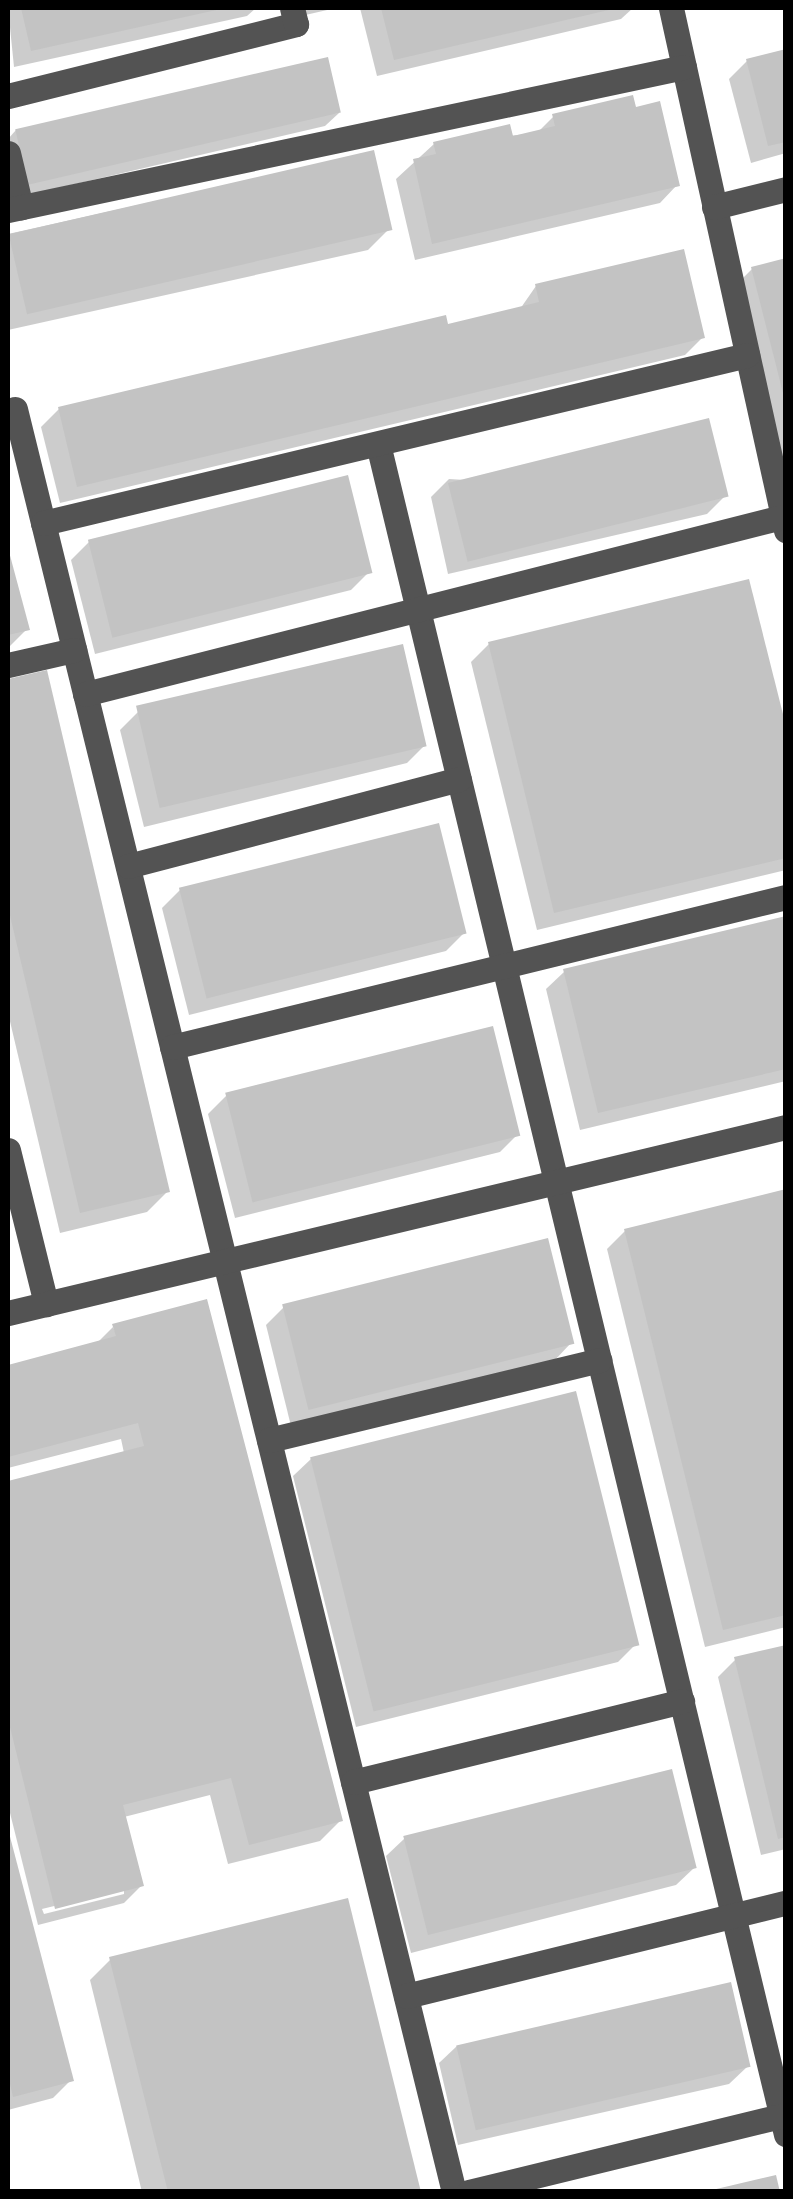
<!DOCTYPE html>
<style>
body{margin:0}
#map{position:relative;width:793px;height:2199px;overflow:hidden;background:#fff;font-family:"Nunito Sans",sans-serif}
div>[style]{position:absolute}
.shadow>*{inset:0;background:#0003}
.building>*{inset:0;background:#c3c3c3;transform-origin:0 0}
.minor>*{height:25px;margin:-12.5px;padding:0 12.5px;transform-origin:12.5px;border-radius:12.5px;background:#535353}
span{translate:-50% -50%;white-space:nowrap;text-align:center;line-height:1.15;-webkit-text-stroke:8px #fff;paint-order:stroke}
.frame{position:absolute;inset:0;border:10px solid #000;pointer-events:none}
</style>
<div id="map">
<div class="shadow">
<i style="clip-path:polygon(8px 8px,256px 8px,247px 16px,14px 67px)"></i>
<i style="clip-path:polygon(299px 8px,336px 8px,301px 16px)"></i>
<i style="clip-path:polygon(360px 8px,633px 8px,621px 19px,377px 76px)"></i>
<i style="clip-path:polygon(786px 52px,786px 153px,751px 163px,729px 79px,747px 61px)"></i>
<i style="clip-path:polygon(339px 113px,325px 126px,15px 198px,8px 165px,8px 139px,16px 130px)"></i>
<i style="clip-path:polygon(553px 117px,677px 185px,660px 203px,415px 260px,396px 179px,434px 144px,537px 133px)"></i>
<i style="clip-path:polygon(372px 153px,389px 229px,368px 250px,8px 330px,8px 234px)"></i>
<i style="clip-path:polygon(786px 261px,786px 481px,734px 287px,752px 269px)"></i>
<i style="clip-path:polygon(536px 286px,702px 338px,685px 355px,60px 503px,41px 427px,59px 409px,447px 329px,520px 309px)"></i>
<i style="clip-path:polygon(449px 479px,725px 496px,707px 514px,448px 574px,431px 497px)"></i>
<i style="clip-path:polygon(89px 542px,369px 572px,351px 590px,95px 654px,71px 560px)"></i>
<i style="clip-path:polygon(8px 553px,27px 629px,8px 648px)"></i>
<i style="clip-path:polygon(489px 644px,786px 738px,786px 870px,537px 930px,471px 662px)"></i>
<i style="clip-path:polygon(45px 673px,168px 1191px,147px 1212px,60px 1233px,8px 1013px,8px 682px)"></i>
<i style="clip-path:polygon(138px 712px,425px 745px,407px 763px,144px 827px,120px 730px)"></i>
<i style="clip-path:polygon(180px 890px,464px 933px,446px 951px,189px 1015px,162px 908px)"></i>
<i style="clip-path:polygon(786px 918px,786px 1081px,580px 1130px,546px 989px,564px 972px)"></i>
<i style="clip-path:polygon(226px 1096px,518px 1134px,500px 1152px,235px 1218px,208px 1114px)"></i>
<i style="clip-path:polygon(786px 1191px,786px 1627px,705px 1647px,607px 1249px,625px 1231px)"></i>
<i style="clip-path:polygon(284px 1307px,571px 1343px,554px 1361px,291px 1426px,266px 1325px)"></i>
<i style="clip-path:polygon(evenodd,113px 1327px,341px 1820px,320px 1841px,228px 1864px,210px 1795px,124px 1817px,141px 1886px,124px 1903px,38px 1925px,8px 1805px,8px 1483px,124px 1453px,121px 1439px,8px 1468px,8px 1367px,96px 1344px,113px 1327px,124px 1889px,124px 1894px,44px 1914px,42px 1909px,124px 1889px)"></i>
<i style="clip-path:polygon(311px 1459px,636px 1644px,618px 1662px,356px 1727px,293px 1476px)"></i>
<i style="clip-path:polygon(786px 1647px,786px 1849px,761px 1855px,718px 1677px,736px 1659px)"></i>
<i style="clip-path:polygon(8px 1834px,71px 2080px,53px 2098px,8px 2110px)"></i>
<i style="clip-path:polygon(404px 1839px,694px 1868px,676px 1885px,411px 1953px,386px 1856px)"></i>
<i style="clip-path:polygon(111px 1959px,418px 2192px,142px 2192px,90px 1980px)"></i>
<i style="clip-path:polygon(457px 2046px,747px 2067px,729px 2084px,458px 2145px,439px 2063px)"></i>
</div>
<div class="building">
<i style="clip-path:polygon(21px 8px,221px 8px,221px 9px,31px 51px)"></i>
<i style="clip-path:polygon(381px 8px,613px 8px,613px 9px,394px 60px)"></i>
<i style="clip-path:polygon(786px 49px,786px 142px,768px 146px,746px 59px)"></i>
<i style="left:328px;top:57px;width:57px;height:321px;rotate:77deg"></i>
<i style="clip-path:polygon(633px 95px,636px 107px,660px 101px,680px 186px,432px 244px,413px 159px,436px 154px,433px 142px,510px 124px,513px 136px,555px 126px,552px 114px)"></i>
<i style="left:374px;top:150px;width:82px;height:375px;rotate:77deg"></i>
<i style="clip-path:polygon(684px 249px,705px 338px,77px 487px,58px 407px,446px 315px,448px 324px,539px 302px,535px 284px)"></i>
<i style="clip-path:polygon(786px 258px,786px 397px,784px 397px,751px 267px)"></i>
<i style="left:709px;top:418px;width:81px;height:269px;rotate:76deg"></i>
<i style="left:348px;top:475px;width:101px;height:268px;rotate:76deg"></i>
<i style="clip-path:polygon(8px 548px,30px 630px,8px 635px)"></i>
<i style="clip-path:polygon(749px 579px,786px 726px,786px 858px,554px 913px,488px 642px)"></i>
<i style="left:403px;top:644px;width:105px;height:274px;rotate:77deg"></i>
<i style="clip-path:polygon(47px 670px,170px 1192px,80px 1213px,8px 907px,8px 679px)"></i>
<i style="left:439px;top:823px;width:114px;height:268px;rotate:76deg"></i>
<i style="clip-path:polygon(786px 916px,786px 1069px,598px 1113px,563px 969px)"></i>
<i style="left:493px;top:1026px;width:113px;height:276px;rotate:76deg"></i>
<i style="clip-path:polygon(786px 1189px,786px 1615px,723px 1630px,624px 1229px)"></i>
<i style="left:548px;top:1238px;width:109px;height:274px;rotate:76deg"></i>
<i style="clip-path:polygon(207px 1299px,343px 1821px,249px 1845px,231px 1778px,123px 1805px,144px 1886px,55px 1909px,8px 1719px,8px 1481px,144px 1446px,138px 1423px,8px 1457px,8px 1365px,116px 1336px,112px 1324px)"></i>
<i style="left:576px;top:1391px;width:262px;height:274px;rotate:76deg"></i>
<i style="clip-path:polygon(786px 1645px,786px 1837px,778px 1839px,734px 1657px)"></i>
<i style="left:672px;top:1769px;width:102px;height:277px;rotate:76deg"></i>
<i style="clip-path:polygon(8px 1829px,74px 2081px,13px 2097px,8px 2075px)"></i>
<i style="clip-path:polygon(348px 1898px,421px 2192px,168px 2192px,109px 1957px)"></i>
<i style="left:731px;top:1982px;width:87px;height:282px;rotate:77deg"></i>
<i style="clip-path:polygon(776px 2175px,780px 2192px,713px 2192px,712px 2190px)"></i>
</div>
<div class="minor">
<i style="left:671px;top:8px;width:535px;rotate:77.58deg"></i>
<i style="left:8px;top:96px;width:297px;rotate:-14deg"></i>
<i style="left:296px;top:24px;width:16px;rotate:-104deg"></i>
<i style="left:8px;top:153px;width:56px;rotate:76.5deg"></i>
<i style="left:714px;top:207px;width:74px;rotate:-14deg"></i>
<i style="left:8px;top:210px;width:691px;rotate:-11.94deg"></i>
<i style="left:15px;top:409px;width:1836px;rotate:76.17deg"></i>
<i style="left:378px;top:444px;width:1739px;rotate:76.43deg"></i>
<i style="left:43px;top:523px;width:724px;rotate:-13.42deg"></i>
<i style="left:8px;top:665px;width:68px;rotate:-12.8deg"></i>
<i style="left:85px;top:694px;width:723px;rotate:-14.25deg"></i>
<i style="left:128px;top:866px;width:342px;rotate:-14.7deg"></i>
<i style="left:172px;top:1047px;width:632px;rotate:-13.73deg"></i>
<i style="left:8px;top:1150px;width:159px;rotate:76.1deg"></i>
<i style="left:8px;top:1313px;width:800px;rotate:-13.45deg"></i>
<i style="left:269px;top:1440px;width:340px;rotate:-13.6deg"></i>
<i style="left:353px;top:1782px;width:339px;rotate:-13.8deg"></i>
<i style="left:406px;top:1996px;width:391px;rotate:-13.8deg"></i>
<i style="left:469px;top:2192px;width:326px;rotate:-13.7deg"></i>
</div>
<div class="frame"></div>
</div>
